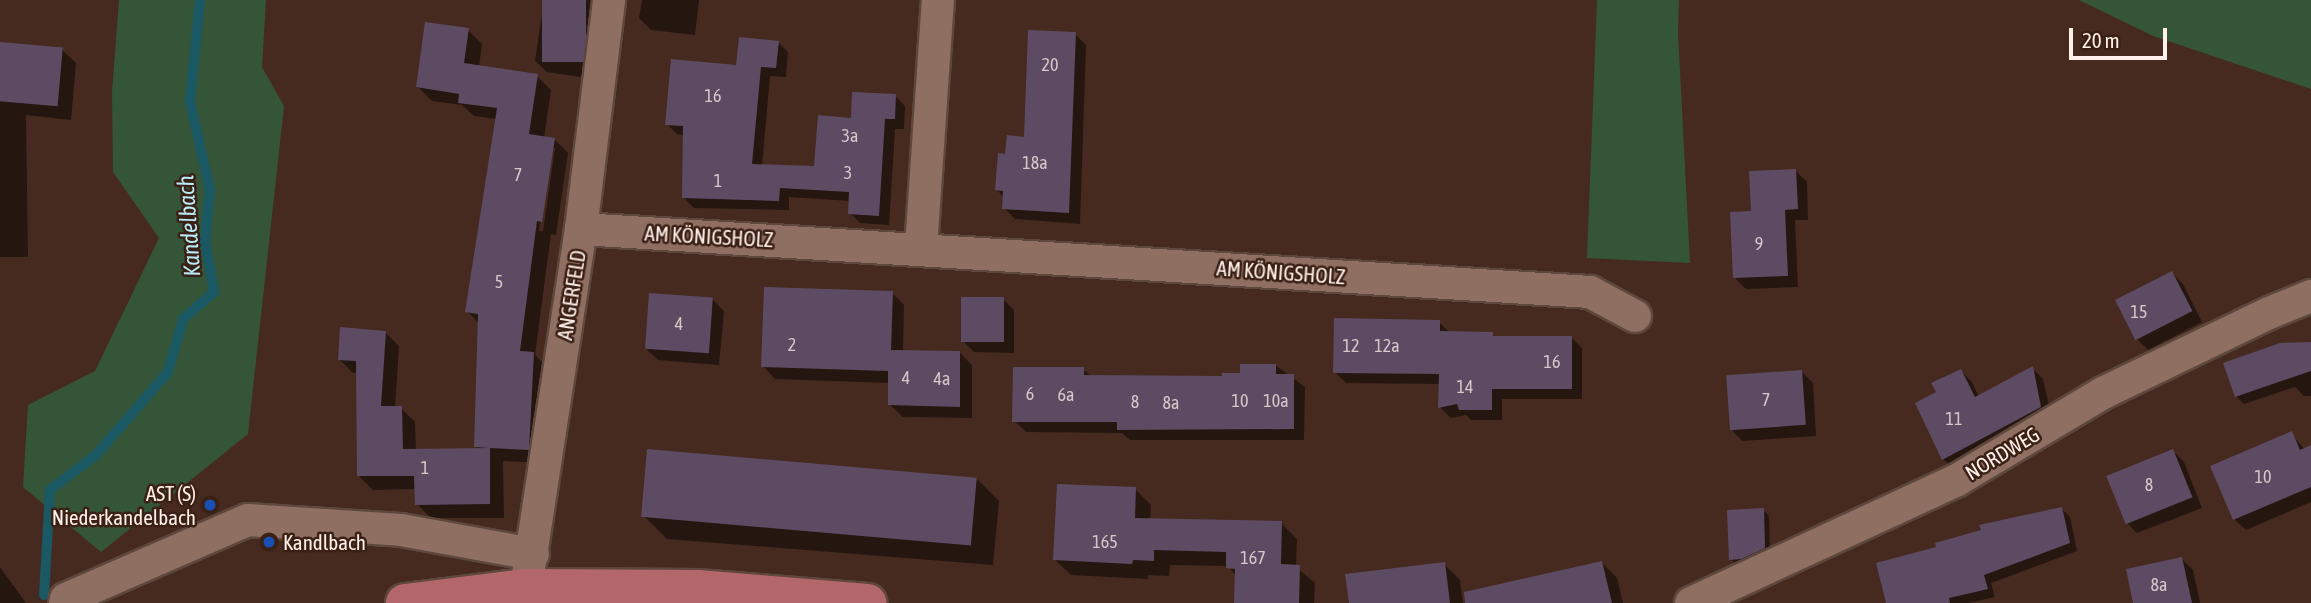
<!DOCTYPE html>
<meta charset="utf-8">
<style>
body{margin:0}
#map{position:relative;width:2311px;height:603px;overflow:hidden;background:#462a1f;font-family:"Asap Condensed",sans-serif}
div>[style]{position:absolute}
.green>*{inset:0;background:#345537}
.shadow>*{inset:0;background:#0007}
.stream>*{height:10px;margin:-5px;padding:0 5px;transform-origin:5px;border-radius:5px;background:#1a5864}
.building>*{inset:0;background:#5d4b63;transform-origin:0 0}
.roads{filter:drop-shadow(2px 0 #5e473d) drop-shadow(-2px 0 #5e473d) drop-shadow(0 2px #5e473d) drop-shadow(0 -2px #5e473d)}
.street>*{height:32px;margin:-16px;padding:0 16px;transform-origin:16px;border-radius:16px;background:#8f6f62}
.primary>*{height:38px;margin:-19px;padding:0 19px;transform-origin:19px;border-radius:19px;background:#b4676b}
.dots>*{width:19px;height:19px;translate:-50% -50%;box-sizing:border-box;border:4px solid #3b2015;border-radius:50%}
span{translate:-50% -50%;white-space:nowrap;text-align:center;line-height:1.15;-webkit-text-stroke:5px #3b2015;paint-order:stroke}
.number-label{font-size:18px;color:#d6c7c8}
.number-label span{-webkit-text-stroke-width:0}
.street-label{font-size:21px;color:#fff0e9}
.poi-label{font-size:21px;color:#fff0e9}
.right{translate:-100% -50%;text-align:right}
.left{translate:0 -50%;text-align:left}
.water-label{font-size:23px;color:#b7ecf8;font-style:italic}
.scale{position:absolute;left:2069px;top:28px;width:98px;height:32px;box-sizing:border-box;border:4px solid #fff0e9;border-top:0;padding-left:9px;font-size:21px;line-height:24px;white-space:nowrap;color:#fff0e9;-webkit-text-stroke:5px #3b2015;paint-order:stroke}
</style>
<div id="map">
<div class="green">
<i style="clip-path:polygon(119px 0,266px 0,262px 67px,284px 106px,248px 434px,101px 552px,23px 487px,28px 405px,95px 371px,159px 238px,113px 172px,112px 92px)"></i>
<i style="clip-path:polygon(1597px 0,1679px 0,1678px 33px,1690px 263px,1587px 258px)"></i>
<i style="clip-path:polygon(2079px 0,2311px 0,2311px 89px,2153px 36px)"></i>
</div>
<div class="shadow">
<i style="clip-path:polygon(544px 0,599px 0,587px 78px,547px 72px,535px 61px)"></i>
<i style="clip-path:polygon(642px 0,699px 0,695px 35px,651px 30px,639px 18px)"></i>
<i style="clip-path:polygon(evenodd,468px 30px,482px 44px,479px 67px,537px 76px,551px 90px,544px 138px,554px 139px,568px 153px,556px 235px,551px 234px,535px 355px,547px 367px,542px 463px,503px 461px,504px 518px,431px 518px,417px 504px,416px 489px,373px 490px,359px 476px,358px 373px,353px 373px,339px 359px,385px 332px,399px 346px,395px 408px,401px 408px,415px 422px,416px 451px,479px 450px,476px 447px,480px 324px,467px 311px,497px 119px,474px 116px,462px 105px,432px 101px,418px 87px,468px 30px,551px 148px,555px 148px,543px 231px,539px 231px,551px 148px)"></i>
<i style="clip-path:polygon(1075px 34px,1086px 45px,1080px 224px,1015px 219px,1004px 208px,1004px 197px,997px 190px,1007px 156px,1026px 139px)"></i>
<i style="clip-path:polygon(778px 42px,788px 52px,786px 77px,770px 76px,762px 166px,816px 168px,853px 120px,895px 96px,905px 106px,904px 129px,895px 129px,889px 225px,860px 223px,850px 213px,850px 201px,789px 197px,789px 210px,694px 208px,684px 198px,684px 135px,677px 134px,667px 124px,737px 67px)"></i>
<i style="clip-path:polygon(0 43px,62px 50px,76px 63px,71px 120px,26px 115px,28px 257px,0 257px)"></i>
<i style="clip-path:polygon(1796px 171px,1807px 182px,1808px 220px,1795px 220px,1798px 287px,1746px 289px,1735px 278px,1752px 213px)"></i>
<i style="clip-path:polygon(2172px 273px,2183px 284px,2202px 322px,2148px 350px,2136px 338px,2117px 300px)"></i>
<i style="clip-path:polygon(892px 293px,904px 305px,903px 352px,960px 353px,972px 365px,972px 418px,903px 417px,890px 405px,890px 383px,775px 379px,763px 366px)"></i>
<i style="clip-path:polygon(712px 299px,724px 311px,719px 365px,658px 360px,646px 349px)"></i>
<i style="clip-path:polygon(1003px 299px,1014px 310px,1014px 353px,974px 352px,963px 341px)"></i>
<i style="clip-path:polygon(1439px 322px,1450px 333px,1492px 334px,1496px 338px,1571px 337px,1582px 348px,1582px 399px,1502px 399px,1502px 420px,1471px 420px,1466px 415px,1451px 418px,1440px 407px,1441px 384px,1346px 383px,1335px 372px)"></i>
<i style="clip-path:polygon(2311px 344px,2311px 396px,2304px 396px,2295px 387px,2244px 404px,2236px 396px)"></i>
<i style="clip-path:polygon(1275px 365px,1305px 387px,1304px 440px,1130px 440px,1122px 433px,1026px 432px,1014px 421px,1083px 369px,1091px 376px,1223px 377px)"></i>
<i style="clip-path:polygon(2032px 368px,2043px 379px,2052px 419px,1955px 470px,1943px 459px,1938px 393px,1961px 371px,1972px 382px,1979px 397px)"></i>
<i style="clip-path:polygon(1802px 372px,1813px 383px,1816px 436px,1742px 441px,1731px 429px)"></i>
<i style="clip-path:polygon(2291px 433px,2305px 450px,2311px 447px,2311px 502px,2246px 530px,2234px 519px)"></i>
<i style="clip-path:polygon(2173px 451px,2184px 462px,2202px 508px,2137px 533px,2125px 521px)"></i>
<i style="clip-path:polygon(976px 478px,999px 501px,993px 565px,667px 539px,644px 516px)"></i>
<i style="clip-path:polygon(1135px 489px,1151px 505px,1150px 520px,1281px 523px,1297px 539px,1296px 567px,1315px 583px,1314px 603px,1236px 603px,1237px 577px,1228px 566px,1170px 565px,1169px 576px,1148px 575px,1148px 579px,1071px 575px,1055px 560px)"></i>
<i style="clip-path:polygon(2062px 509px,2070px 517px,2077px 551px,1991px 583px,1995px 597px,1968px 603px,1888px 603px)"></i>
<i style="clip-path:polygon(1763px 510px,1769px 516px,1770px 554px,1737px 565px,1731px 559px)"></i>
<i style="clip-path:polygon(2182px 559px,2193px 570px,2200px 603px,2135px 603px)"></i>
<i style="clip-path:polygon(1601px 562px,1617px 578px,1623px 603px,1504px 603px)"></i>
<i style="clip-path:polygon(1444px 564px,1460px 580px,1463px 603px,1351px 603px)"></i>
<i style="clip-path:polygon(0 567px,26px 603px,0 603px)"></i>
</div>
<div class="stream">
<i style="left:44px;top:595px;width:105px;rotate:-86.7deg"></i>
<i style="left:50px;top:490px;width:58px;rotate:-37.3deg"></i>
<i style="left:96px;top:455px;width:110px;rotate:-49.1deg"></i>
<i style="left:168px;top:372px;width:55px;rotate:-74.2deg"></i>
<i style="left:183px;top:319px;width:41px;rotate:-41.1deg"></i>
<i style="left:214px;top:292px;width:53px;rotate:-99.8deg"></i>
<i style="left:205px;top:240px;width:50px;rotate:-84.3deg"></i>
<i style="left:210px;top:190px;width:90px;rotate:-102.8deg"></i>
<i style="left:190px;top:102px;width:102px;rotate:-84.4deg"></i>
</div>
<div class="building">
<i style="left:542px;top:0;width:44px;height:62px"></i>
<i style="clip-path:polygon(425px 22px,469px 28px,464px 63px,538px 74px,529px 134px,555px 138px,542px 222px,537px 221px,520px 351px,534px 352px,529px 450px,490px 448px,490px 504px,415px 505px,414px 476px,357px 476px,356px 361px,338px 360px,340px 327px,386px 331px,381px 406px,402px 406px,403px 449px,489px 448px,474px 447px,478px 314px,465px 312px,497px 108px,458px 103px,459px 94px,416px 87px)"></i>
<i style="clip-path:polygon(1028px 30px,1076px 32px,1069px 213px,1002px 209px,1003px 191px,995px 190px,998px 153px,1005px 154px,1007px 135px,1024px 137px)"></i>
<i style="clip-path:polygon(739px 37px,779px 41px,776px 68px,761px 67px,752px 164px,814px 166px,818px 115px,851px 118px,852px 92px,896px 94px,895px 119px,885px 119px,879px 216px,848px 214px,849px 192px,780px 188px,779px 201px,682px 198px,683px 126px,665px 125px,671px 59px,736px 65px)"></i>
<i style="left:0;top:42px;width:63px;height:59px;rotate:5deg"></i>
<i style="clip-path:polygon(1796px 169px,1798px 209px,1785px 210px,1788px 276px,1733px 278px,1730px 212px,1751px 211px,1749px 171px)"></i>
<i style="left:2172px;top:271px;width:45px;height:64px;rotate:63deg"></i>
<i style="clip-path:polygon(764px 287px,893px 291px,891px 350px,960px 351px,960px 407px,888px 405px,888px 371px,761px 367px)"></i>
<i style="left:649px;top:293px;width:64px;height:56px;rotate:4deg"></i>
<i style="left:961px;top:297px;width:43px;height:45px"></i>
<i style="clip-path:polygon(1334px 318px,1440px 320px,1440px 331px,1493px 332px,1493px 336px,1572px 336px,1572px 389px,1492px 389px,1492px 410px,1459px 410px,1457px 404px,1438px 408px,1439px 374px,1333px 373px)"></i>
<i style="clip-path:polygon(2311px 342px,2311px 371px,2235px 397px,2223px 363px,2280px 343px)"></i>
<i style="clip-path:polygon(1240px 364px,1276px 364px,1276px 374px,1294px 374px,1294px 429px,1117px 430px,1117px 422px,1012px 422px,1013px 367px,1084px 367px,1084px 375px,1222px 376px,1222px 373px,1240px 373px)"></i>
<i style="clip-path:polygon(2033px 366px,2041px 407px,1942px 460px,1915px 403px,1936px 392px,1931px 383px,1961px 369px,1975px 397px)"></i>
<i style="left:1802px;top:370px;width:55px;height:76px;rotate:86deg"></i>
<i style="clip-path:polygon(2292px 431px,2300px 450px,2311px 445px,2311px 487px,2233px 520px,2210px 466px)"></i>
<i style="left:647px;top:449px;width:331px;height:68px;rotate:5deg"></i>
<i style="left:2173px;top:449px;width:52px;height:72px;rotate:68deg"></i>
<i style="clip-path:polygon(1057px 484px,1136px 487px,1135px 518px,1282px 521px,1281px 564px,1300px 565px,1299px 603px,1234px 603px,1235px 569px,1226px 568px,1226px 552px,1154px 550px,1154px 561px,1133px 560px,1132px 564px,1053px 560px)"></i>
<i style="clip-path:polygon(2062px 507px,2070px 543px,1984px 575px,1988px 589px,1949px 598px,1950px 603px,1886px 603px,1876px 563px,1936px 547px,1935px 543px,1981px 530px,1979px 525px)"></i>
<i style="clip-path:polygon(1764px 508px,1765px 548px,1741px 559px,1729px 560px,1727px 510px)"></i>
<i style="clip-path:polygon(2182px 557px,2192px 603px,2133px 603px,2126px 569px)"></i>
<i style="clip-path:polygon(1602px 561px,1612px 603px,1465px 603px,1464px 592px)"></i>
<i style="clip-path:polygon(1445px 562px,1450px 603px,1349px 603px,1345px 574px)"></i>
</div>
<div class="roads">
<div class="street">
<i style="left:581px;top:229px;width:1011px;rotate:3.57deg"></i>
<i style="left:1590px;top:292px;width:51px;rotate:28.1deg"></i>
<i style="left:921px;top:248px;width:249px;rotate:-86.1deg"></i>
<i style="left:526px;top:588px;width:363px;rotate:-81.3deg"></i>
<i style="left:581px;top:229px;width:231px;rotate:-83deg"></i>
<i style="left:65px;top:603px;width:4px;rotate:-76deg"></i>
<i style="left:66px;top:599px;width:198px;rotate:-23.5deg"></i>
<i style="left:248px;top:520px;width:153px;rotate:3.7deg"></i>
<i style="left:401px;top:530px;width:134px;rotate:10.3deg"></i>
<i style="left:1691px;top:603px;width:293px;rotate:-24.8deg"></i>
<i style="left:1957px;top:480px;width:170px;rotate:-30.8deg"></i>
<i style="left:2103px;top:393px;width:184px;rotate:-25.7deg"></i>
<i style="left:2269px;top:313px;width:45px;rotate:-22deg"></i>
</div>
<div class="primary">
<i style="left:405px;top:603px;width:122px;rotate:-7.1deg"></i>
<i style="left:526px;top:588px;width:172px;rotate:0.3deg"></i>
<i style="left:698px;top:589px;width:170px;rotate:4.7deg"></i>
</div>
</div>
<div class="dots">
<i style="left:210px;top:505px;background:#1a4fb4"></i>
<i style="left:269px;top:542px;background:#1a4fb4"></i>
</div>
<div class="number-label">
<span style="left:1050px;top:65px">20</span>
<span style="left:713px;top:96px">16</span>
<span style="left:850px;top:136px">3a</span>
<span style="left:1035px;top:163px">18a</span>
<span style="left:848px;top:173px">3</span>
<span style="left:518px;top:175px">7</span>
<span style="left:718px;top:181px">1</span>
<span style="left:1759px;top:244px">9</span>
<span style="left:499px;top:282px">5</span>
<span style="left:2139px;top:312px">15</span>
<span style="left:679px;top:324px">4</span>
<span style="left:792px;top:345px">2</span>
<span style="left:1351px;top:346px">12</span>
<span style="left:1387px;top:346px">12a</span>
<span style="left:1552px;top:362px">16</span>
<span style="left:906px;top:378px">4</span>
<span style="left:942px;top:379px">4a</span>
<span style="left:1465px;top:387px">14</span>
<span style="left:1030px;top:394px">6</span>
<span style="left:1066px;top:395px">6a</span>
<span style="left:1766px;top:400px">7</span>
<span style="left:1240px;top:401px">10</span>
<span style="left:1276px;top:401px">10a</span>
<span style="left:1135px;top:402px">8</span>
<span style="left:1171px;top:403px">8a</span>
<span style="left:1954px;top:419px">11</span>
<span style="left:425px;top:468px">1</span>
<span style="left:2263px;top:477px">10</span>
<span style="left:2149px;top:485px">8</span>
<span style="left:1105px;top:542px">165</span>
<span style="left:1253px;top:558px">167</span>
<span style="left:2159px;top:585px">8a</span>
</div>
<div class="street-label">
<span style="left:709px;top:236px;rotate:3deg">AM KÖNIGSHOLZ</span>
<span style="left:1281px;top:272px;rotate:4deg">AM KÖNIGSHOLZ</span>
<span style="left:571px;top:295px;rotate:-81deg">ANGERFELD</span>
<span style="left:2002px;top:453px;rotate:-31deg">NORDWEG</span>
</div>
<div class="poi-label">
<span class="right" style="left:196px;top:505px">AST (S)<br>Niederkandelbach</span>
<span class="left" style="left:283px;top:542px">Kandlbach</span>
</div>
<div class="water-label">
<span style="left:189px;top:226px;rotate:-94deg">Kandelbach</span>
</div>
<div class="scale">20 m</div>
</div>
